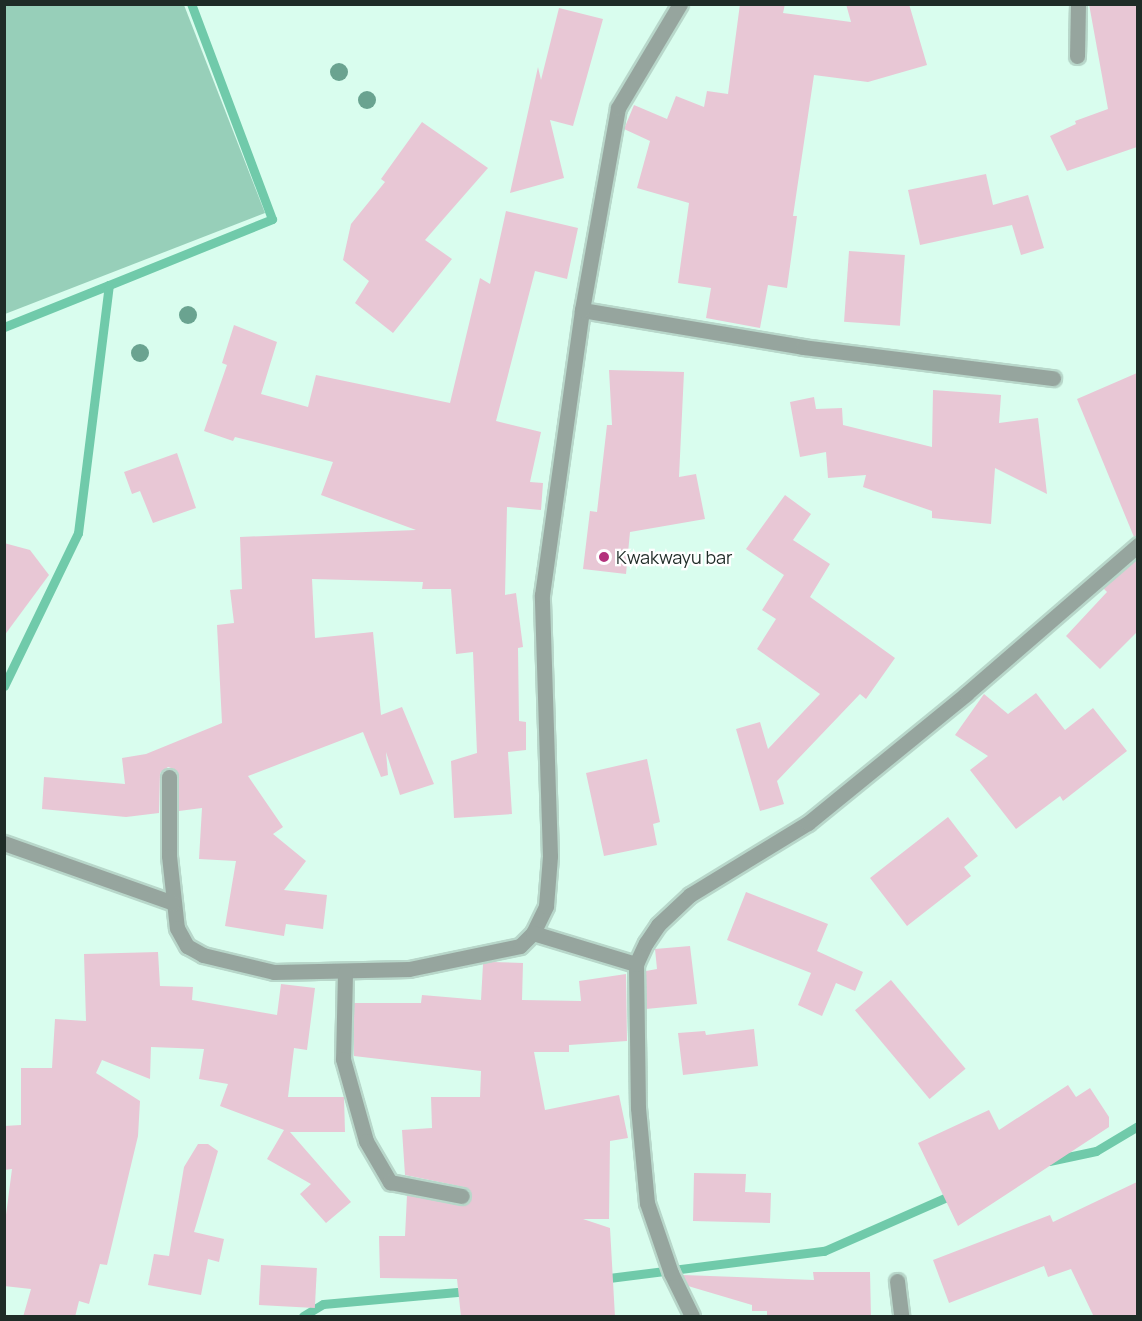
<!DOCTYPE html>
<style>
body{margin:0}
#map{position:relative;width:1142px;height:1321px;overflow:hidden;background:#d9fdee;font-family:Manrope,sans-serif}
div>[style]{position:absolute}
.green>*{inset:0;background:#97cfb9}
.stream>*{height:9px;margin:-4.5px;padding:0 4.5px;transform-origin:4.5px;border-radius:4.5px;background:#70caaa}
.building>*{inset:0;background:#e8c7d5;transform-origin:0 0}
.roads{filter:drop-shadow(2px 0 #b8d7ca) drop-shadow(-2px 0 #b8d7ca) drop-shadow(0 2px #b8d7ca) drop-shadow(0 -2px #b8d7ca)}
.minor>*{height:15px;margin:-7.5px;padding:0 7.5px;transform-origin:7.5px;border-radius:7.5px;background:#96a59e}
.trees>*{width:18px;height:18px;margin:-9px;border-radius:50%;background:#6aa390}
.dots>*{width:16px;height:16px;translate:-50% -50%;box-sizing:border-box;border:3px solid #fff;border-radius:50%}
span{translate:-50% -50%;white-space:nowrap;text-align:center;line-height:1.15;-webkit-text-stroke:4.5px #fff;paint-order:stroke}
.poi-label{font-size:18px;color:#1f2c27}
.left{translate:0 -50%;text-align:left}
.frame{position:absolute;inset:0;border:6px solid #1f2c27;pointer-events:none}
</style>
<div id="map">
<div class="green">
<i style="clip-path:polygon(5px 4px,184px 5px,265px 213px,5px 314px)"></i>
</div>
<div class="stream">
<i style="left:4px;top:327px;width:113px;rotate:-21.8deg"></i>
<i style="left:4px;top:686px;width:170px;rotate:-64.2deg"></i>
<i style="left:78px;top:533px;width:250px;rotate:-82.9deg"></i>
<i style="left:109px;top:285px;width:176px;rotate:-22deg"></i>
<i style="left:272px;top:219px;width:230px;rotate:-110.6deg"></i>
<i style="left:1049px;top:1161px;width:48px;rotate:-12deg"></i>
<i style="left:1096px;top:1151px;width:49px;rotate:-30.8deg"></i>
<i style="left:601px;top:1279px;width:225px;rotate:-7.2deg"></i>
<i style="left:824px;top:1251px;width:142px;rotate:-23.7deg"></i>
<i style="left:303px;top:1316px;width:23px;rotate:-31deg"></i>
<i style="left:323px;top:1304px;width:146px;rotate:-5.1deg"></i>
</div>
<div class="building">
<i style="clip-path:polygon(740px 4px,785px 4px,783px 13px,851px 22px,846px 4px,909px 4px,927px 65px,868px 82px,814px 75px,793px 216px,797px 216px,787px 288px,768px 285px,760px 328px,706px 318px,711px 288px,678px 283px,689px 203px,637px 188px,650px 141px,624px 129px,634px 105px,667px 119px,676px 96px,704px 107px,707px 91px,728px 94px)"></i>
<i style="clip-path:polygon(1089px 4px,1137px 4px,1137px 147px,1067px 171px,1050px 136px,1076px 124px,1075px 121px,1108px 109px)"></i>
<i style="clip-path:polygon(559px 8px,603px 19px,573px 126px,550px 120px,564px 178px,510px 193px,538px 67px,541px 80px)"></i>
<i style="clip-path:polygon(422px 122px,488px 168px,425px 240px,452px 259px,393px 333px,355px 303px,369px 281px,343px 260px,351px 224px,385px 182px,381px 179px)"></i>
<i style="clip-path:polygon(986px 174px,993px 205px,1028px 195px,1044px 248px,1021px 255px,1012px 225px,920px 245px,908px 190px)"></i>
<i style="clip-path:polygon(506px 211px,578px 228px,567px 279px,535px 271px,496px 421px,541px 432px,530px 482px,543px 483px,541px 510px,507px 507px,505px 595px,516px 593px,523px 647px,518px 648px,519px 721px,526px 722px,526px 750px,508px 752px,512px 814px,454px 818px,451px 761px,477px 753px,473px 652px,456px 654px,451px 589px,422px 589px,423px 582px,312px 579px,315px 638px,373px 632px,381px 715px,402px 707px,434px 784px,400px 795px,386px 752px,388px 775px,381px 777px,363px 732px,248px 776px,283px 827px,273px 834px,306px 861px,284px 890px,327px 895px,323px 929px,286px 924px,284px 936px,225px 926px,236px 861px,199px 859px,202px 808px,179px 811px,179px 777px,174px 769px,168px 767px,160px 773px,159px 813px,126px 817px,42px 809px,44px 777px,125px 784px,122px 758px,146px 754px,222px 723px,217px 625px,234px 623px,230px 590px,242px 589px,240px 537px,416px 530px,321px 495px,333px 462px,235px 437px,233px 441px,204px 431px,227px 365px,222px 363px,234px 325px,277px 342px,261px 394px,308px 407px,316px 375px,450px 403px,480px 278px,490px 284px)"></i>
<i style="left:849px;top:251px;width:56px;height:71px;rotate:4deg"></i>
<i style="clip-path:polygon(609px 370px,684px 372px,679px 477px,696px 474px,705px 519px,630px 532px,626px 574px,583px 569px,590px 511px,597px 512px,607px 425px,612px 425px)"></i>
<i style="clip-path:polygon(1137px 373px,1137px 535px,1134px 537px,1077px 399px)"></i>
<i style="clip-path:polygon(933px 390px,1001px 395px,999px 423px,1038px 418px,1047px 494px,995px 468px,991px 524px,932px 518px,932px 511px,863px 487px,866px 475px,828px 478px,826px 452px,800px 457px,790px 402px,814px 397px,816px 409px,842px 408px,843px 425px,932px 447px)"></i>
<i style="clip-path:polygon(177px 453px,196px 508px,153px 523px,140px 491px,132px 494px,124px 472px)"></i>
<i style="clip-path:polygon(785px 495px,811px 514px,793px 540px,830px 564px,810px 597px,895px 658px,866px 699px,860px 694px,777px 781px,784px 804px,760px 811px,736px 729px,760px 722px,768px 749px,820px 694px,757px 649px,776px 619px,762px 610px,784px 575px,746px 549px)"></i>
<i style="clip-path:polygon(4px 543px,30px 550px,49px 575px,4px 636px)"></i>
<i style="clip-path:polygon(1137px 558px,1137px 632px,1100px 669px,1066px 636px,1107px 592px,1103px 588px)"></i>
<i style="clip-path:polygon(1036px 693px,1065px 730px,1093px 708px,1127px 751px,1063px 801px,1060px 796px,1016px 829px,970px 770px,988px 756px,955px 735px,984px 694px,1008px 714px)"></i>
<i style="clip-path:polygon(647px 759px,660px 822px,653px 824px,657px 845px,604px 856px,586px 773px)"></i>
<i style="clip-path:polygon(948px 817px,978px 856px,964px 867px,971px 876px,907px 926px,870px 878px)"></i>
<i style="clip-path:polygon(746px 892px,828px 924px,817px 951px,863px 972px,855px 991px,836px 983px,822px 1016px,798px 1005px,811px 973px,727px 940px)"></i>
<i style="clip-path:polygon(690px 946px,697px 1004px,646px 1009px,646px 971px,657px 969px,655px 949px)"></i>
<i style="clip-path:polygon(158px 952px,160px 986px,193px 987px,192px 1000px,277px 1015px,281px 984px,315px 988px,307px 1050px,294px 1048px,288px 1097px,344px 1097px,345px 1132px,290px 1132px,351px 1202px,326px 1223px,300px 1194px,311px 1184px,267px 1159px,284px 1130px,220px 1106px,228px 1084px,199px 1079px,204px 1049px,151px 1047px,150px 1079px,102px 1060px,96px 1073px,140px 1101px,138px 1136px,107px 1265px,100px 1264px,89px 1304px,79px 1301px,75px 1317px,23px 1317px,31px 1289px,4px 1286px,4px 1230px,12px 1169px,4px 1170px,4px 1126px,21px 1125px,21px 1068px,52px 1068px,55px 1019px,86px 1021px,84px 954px)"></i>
<i style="clip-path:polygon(492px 962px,523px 963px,522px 1000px,581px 1001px,579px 981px,626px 974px,627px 1041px,569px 1045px,569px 1052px,534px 1052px,545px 1110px,619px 1095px,628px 1138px,610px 1141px,609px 1219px,583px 1219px,610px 1228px,615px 1317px,461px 1317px,457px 1279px,380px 1278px,379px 1236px,405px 1236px,407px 1195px,461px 1206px,471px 1198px,464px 1187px,405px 1175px,402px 1130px,432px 1128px,431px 1097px,480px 1097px,481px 1071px,354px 1056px,354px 1003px,421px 1003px,422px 995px,481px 1000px,483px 964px)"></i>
<i style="left:891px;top:980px;width:116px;height:47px;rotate:50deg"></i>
<i style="clip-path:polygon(754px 1029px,758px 1066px,683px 1075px,678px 1033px,705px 1031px,706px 1035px)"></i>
<i style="clip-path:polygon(1068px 1085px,1076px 1097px,1090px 1088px,1109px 1117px,1109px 1127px,958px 1226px,918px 1143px,989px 1110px,999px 1130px)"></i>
<i style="clip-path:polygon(198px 1144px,208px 1144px,218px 1151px,194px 1232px,224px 1239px,219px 1262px,208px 1259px,201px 1295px,148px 1285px,154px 1254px,169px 1256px,184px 1167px)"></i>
<i style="clip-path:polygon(694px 1173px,746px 1174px,745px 1192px,771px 1193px,770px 1223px,693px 1221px)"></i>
<i style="clip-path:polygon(1137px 1182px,1137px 1317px,1094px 1317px,1071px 1269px,1048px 1277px,1044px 1266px,949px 1303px,933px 1260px,1050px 1215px,1053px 1222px)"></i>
<i style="left:261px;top:1265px;width:56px;height:40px;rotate:3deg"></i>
<i style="clip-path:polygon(813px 1272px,870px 1272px,871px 1317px,767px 1317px,767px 1311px,752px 1311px,752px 1305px,688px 1286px,683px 1275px,814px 1280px)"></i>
</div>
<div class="roads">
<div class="minor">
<i style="left:1077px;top:56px;width:52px;rotate:-88.9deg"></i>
<i style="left:582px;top:310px;width:224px;rotate:9.5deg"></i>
<i style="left:803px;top:347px;width:252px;rotate:7.1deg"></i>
<i style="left:169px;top:777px;width:79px;rotate:90deg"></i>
<i style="left:169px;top:856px;width:72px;rotate:83.7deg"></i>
<i style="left:177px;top:928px;width:21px;rotate:61deg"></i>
<i style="left:187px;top:946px;width:18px;rotate:29deg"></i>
<i style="left:203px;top:955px;width:73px;rotate:13.5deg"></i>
<i style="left:274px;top:972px;width:135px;rotate:-1.3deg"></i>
<i style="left:409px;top:969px;width:113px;rotate:-11.7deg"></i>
<i style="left:520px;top:946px;width:18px;rotate:-45deg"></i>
<i style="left:533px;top:933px;width:30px;rotate:-64deg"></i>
<i style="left:546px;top:906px;width:50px;rotate:-85.4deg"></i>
<i style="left:550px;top:856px;width:261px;rotate:-91.8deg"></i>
<i style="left:542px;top:595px;width:288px;rotate:-82deg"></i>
<i style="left:582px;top:310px;width:205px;rotate:-79.9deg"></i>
<i style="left:618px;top:108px;width:121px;rotate:-59.2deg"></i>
<i style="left:4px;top:843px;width:179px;rotate:19.5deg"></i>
<i style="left:533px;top:933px;width:108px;rotate:16.8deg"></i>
<i style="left:345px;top:973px;width:86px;rotate:91.3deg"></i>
<i style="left:343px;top:1059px;width:85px;rotate:74.3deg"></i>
<i style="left:366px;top:1141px;width:48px;rotate:59.7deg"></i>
<i style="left:390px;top:1182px;width:73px;rotate:11deg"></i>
<i style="left:897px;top:1281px;width:35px;rotate:83deg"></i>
<i style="left:692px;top:1316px;width:48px;rotate:-116deg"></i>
<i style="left:671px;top:1273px;width:74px;rotate:-108.9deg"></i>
<i style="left:647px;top:1203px;width:95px;rotate:-95.4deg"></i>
<i style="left:638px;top:1108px;width:144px;rotate:-90.8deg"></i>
<i style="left:636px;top:964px;width:23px;rotate:-65deg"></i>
<i style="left:646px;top:943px;width:22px;rotate:-56deg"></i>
<i style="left:658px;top:925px;width:44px;rotate:-43.2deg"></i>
<i style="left:690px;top:895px;width:138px;rotate:-31.4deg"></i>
<i style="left:808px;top:823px;width:204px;rotate:-39.2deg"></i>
<i style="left:966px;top:694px;width:228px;rotate:-40.9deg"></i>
</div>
</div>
<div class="trees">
<i style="left:339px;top:72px"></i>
<i style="left:367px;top:100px"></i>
<i style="left:188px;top:315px"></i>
<i style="left:140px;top:353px"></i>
</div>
<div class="dots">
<i style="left:604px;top:557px;background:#b3327c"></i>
</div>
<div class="poi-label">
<span class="left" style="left:616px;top:557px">Kwakwayu bar</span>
</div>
<div class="frame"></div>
</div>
